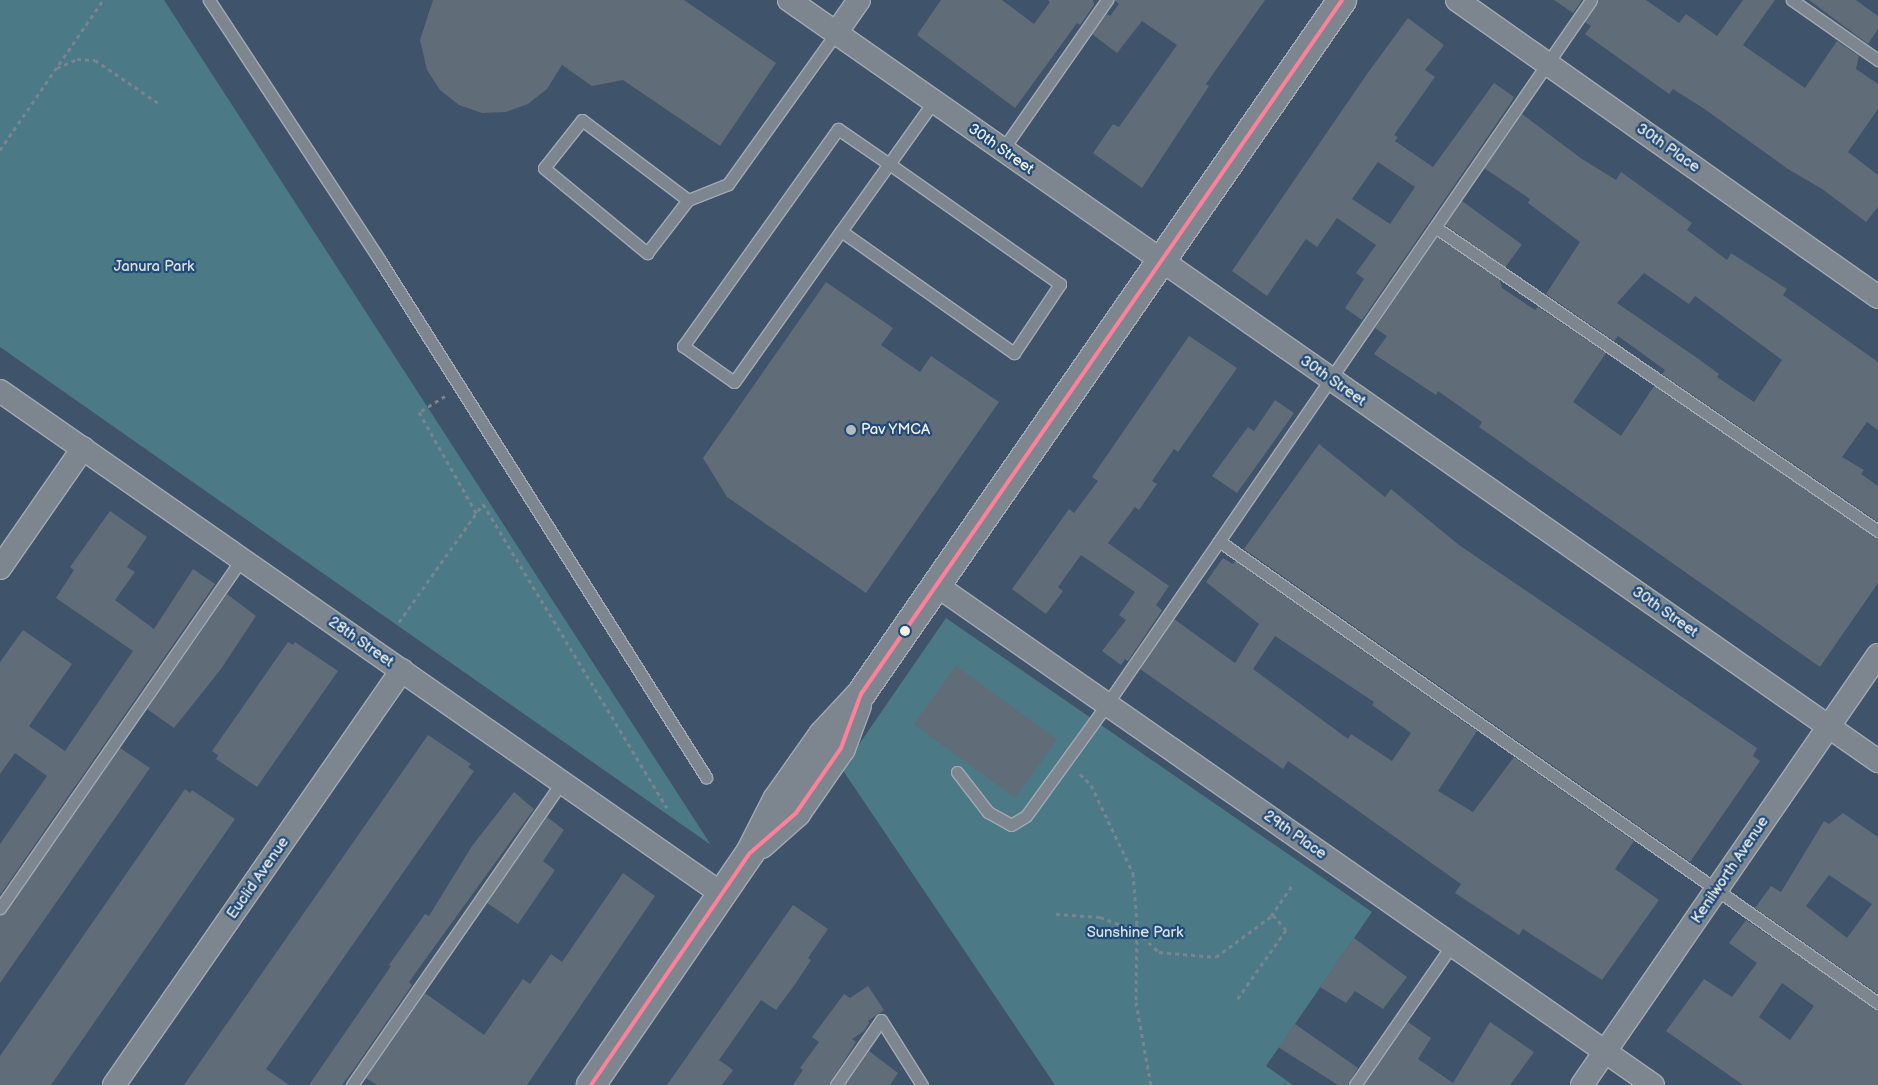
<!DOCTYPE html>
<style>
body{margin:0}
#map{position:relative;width:1878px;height:1085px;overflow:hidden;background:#3f536a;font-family:"Balsamiq Sans",sans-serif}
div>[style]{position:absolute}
.green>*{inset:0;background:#4c7986}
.building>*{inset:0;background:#616c79;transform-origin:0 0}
.path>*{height:3px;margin-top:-1.5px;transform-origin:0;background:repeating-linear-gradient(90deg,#7a848f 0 4px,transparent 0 8px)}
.roads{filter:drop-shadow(1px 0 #a0a9b2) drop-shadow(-1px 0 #a0a9b2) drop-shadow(0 1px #a0a9b2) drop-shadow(0 -1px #a0a9b2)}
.service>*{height:11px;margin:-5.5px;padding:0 5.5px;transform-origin:5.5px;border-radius:5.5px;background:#7d868e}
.minor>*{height:22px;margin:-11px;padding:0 11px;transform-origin:11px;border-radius:11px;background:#7d868e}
.tertiary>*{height:28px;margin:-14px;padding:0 14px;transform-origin:14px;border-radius:14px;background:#7d868e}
.bus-1>*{height:4px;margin:-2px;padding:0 2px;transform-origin:2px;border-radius:2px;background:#ff8098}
.dots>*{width:14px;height:14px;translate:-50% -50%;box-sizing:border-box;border:2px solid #1f4a7a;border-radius:50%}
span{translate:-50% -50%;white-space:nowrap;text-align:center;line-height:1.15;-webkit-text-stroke:4.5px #1f4a7a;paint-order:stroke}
.street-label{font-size:15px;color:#f4f1e8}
.park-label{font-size:15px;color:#dbe0da}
.poi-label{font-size:15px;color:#f4f1e8}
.left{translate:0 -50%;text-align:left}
</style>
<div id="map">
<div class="green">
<i style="clip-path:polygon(0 0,164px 0,711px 845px,0 347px)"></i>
<i style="clip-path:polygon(946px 618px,1372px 912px,1266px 1066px,1293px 1085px,1055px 1085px,842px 769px)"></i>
</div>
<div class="building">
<i style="clip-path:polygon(433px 0,684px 0,776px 63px,720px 146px,623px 80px,592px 86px,562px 65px,547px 89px,528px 104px,506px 112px,482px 113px,459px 105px,440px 90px,427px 70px,420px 40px)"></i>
<i style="clip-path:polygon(941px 0,1002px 0,1034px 24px,1050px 2px,1048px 0,1093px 0,1094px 5px,1080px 25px,1077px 23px,1015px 108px,917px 35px)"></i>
<i style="clip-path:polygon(1114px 0,1265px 0,1206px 84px,1209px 86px,1142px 188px,1093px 153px,1113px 124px,1119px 127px,1177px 45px,1142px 21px,1117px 53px,1092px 34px,1107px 14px,1110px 16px,1119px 4px)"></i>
<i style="clip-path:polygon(1554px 0,1582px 0,1573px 13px)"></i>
<i style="clip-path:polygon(1598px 0,1646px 0,1679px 23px,1686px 14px,1717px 36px,1743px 0,1775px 0,1743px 45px,1805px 88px,1837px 41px,1859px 56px,1856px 69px,1878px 84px,1878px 109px,1848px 152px,1878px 175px,1878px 207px,1866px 222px,1822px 189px,1788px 169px,1703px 108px,1673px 89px,1669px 94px,1585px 34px,1591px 26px,1585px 22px)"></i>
<i style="clip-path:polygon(1809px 0,1856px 0,1878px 16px,1878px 29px,1868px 44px)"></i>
<i style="clip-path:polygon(evenodd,1408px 18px,1444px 45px,1425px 70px,1435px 77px,1394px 135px,1398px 137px,1395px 141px,1433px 167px,1494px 83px,1514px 97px,1510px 104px,1362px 320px,1345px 308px,1364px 279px,1356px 273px,1376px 245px,1337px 218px,1317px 247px,1306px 239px,1267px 296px,1232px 271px,1367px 74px,1408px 18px,1378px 162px,1415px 187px,1390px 224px,1352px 199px,1378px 162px)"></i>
<i style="clip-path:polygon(evenodd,1522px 114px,1582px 159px,1616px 180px,1621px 172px,1692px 223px,1687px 230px,1727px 260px,1731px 253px,1787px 289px,1783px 295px,1878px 362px,1878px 430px,1867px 422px,1842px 457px,1864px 470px,1861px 474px,1878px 486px,1878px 522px,1662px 374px,1665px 370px,1618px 336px,1614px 341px,1546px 294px,1580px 242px,1528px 203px,1530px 199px,1484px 168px,1522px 114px,1644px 273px,1689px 304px,1695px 296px,1782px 360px,1754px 402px,1717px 377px,1719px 374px,1700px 360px,1617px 303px,1644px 273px)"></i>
<i style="left:1462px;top:201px;width:74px;height:29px;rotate:36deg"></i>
<i style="clip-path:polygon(1437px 237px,1500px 280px,1502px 288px,1535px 310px,1538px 307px,1606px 353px,1573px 402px,1621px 436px,1654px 386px,1878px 538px,1878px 583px,1820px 667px,1479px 427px,1482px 422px,1438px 391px,1436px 395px,1374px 354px,1387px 336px,1375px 328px)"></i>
<i style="clip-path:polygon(826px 282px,893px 328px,881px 345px,920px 372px,931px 356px,999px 402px,866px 593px,727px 497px,703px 458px)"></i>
<i style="clip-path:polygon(1189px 336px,1237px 368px,1178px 452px,1174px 449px,1152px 481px,1157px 484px,1139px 510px,1135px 507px,1108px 543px,1169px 586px,1156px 605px,1162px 610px,1128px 661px,1125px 659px,1121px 665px,1102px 651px,1126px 620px,1119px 615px,1135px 592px,1081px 555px,1058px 587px,1063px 591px,1046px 614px,1012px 589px,1069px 509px,1074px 513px,1098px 481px,1092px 477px)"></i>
<i style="clip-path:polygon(1275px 400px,1294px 413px,1237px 493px,1212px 476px,1248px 427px,1254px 431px)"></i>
<i style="clip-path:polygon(1319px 444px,1385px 497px,1391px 489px,1459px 545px,1757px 748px,1753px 756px,1760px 761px,1690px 862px,1244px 549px)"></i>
<i style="clip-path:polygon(110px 511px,147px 537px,127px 567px,135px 572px,115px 600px,154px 629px,193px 569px,215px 584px,0 895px,0 844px,47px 776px,15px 753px,0 774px,0 662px,23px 630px,72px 664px,29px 726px,65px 751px,133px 651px,56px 598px,74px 570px,70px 567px)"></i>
<i style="clip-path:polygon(evenodd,1223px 558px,1233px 564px,1235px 561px,1477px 731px,1438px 791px,1473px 812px,1514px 757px,1634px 841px,1615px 869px,1659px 900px,1602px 980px,1523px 929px,1519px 935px,1493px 918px,1455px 893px,1461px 884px,1288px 761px,1283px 769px,1140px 669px,1174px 619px,1235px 663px,1259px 624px,1206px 582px,1223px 558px,1275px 636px,1374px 702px,1372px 705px,1411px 733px,1392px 761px,1351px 734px,1348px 739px,1253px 669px,1275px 636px)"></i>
<i style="clip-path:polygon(227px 594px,256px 616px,221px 669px,174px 728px,147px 709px)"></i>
<i style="clip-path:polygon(288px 642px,293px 645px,295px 642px,338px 671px,257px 787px,216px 759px,218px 755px,212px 751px)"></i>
<i style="left:956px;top:666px;width:125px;height:72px;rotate:36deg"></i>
<i style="clip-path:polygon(428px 735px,471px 764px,468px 767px,474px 771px,266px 1069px,289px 1085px,184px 1085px)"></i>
<i style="clip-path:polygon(120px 748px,150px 768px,0 983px,0 915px,6px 912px)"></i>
<i style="clip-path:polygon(185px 789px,190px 793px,192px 790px,235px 819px,51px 1085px,0 1085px,0 1056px)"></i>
<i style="clip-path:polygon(514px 792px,534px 809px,409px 982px,412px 985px,354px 1069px,342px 1085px,309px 1085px,391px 966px,389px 965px,425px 914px,429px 916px,472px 846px)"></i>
<i style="clip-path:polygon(evenodd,1843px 813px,1878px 837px,1878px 994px,1755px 908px,1771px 886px,1781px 892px,1824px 821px,1829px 824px,1843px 813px,1829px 875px,1872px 904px,1847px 938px,1806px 906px,1829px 875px)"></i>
<i style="clip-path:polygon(547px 817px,564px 830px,543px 861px,555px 870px,518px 924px,487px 903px)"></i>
<i style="clip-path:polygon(623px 873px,655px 896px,527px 1085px,377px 1085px,366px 1078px,425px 993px,484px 1035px,523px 979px,530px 984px,551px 954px,562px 962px)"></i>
<i style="clip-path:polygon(793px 905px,828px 929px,808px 958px,811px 960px,796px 983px,776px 1010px,761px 1000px,719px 1060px,733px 1070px,722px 1085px,667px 1085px)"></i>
<i style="clip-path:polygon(evenodd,1746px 920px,1878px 1010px,1878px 1085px,1743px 1085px,1666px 1031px,1704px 979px,1732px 997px,1757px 963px,1729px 943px,1746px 920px,1782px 983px,1814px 1006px,1790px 1040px,1759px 1017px,1782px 983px)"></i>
<i style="clip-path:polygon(1354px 938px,1407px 977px,1383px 1009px,1355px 991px,1346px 1003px,1320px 987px)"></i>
<i style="clip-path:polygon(868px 986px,884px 1010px,868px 1021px,869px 1023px,864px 1031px,852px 1039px,856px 1042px,829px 1085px,793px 1085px,803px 1070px,800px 1068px,819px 1042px,812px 1037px,844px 994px,850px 998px)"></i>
<i style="clip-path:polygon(1408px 1022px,1431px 1038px,1418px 1059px,1453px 1083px,1490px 1022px,1534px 1052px,1510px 1085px,1364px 1085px)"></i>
<i style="clip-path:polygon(1295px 1024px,1358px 1068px,1348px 1085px,1338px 1085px,1278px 1047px)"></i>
<i style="clip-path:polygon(869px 1051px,898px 1073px,890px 1085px,845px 1085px)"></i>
</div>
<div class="path">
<i style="left:57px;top:68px;width:22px;rotate:-24deg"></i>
<i style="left:77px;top:59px;width:18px;rotate:3deg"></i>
<i style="left:95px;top:60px;width:76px;rotate:34.3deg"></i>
<i style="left:0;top:150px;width:182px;rotate:-55.5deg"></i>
<i style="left:445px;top:396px;width:31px;rotate:148deg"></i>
<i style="left:419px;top:412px;width:117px;rotate:60.4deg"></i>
<i style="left:399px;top:622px;width:145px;rotate:-54.6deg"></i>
<i style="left:483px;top:504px;width:355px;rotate:58.8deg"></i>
<i style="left:1080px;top:774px;width:16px;rotate:45deg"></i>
<i style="left:1091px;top:785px;width:98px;rotate:64.5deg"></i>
<i style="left:1133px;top:873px;width:51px;rotate:85.5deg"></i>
<i style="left:1137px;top:924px;width:78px;rotate:90.7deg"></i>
<i style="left:1136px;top:1002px;width:84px;rotate:79.8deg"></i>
<i style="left:1056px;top:914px;width:44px;rotate:3.9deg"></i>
<i style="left:1100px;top:917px;width:40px;rotate:21deg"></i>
<i style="left:1137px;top:931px;width:30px;rotate:44deg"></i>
<i style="left:1159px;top:952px;width:57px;rotate:5deg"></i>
<i style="left:1216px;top:957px;width:71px;rotate:-36.4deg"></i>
<i style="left:1273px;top:915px;width:20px;rotate:49deg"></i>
<i style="left:1286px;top:930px;width:87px;rotate:125.2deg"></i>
<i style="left:1271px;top:916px;width:40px;rotate:-55.1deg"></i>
</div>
<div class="roads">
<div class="service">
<i style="left:209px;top:0;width:310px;rotate:56.7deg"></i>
<i style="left:379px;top:259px;width:613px;rotate:57.74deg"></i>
<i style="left:1792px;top:0;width:105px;rotate:34.9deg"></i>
<i style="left:1003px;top:149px;width:182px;rotate:-55.1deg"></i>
<i style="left:688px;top:200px;width:133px;rotate:-143deg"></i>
<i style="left:582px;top:120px;width:61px;rotate:128.4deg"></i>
<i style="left:544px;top:168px;width:134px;rotate:39.5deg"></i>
<i style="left:647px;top:253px;width:67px;rotate:-52.3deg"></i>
<i style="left:688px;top:200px;width:43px;rotate:-21.8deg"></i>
<i style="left:728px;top:184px;width:186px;rotate:-54.4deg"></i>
<i style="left:1435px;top:227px;width:537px;rotate:34.46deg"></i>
<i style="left:841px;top:231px;width:212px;rotate:35.2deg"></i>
<i style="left:1014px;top:353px;width:83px;rotate:-56.3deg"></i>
<i style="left:1060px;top:284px;width:209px;rotate:-144.9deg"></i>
<i style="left:889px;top:164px;width:62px;rotate:-145.5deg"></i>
<i style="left:838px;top:129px;width:267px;rotate:125.5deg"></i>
<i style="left:683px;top:346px;width:62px;rotate:35.2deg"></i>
<i style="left:734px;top:382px;width:185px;rotate:-54.7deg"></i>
<i style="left:841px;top:231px;width:82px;rotate:-54.4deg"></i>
<i style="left:889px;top:164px;width:77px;rotate:-54.5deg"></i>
<i style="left:1219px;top:541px;width:805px;rotate:35.03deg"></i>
<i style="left:957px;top:772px;width:51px;rotate:52.2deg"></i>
<i style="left:988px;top:812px;width:26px;rotate:29deg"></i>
<i style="left:1011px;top:825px;width:17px;rotate:-31deg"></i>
<i style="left:1026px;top:816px;width:138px;rotate:-54.1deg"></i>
<i style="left:1107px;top:704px;width:854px;rotate:-55.49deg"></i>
<i style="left:0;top:908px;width:425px;rotate:-55.3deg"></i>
<i style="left:352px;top:1085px;width:369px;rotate:-55.3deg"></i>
<i style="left:836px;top:1085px;width:79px;rotate:-55.3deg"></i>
<i style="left:881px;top:1020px;width:77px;rotate:57.8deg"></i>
<i style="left:1355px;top:1085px;width:170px;rotate:-55.3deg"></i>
</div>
<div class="minor">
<i style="left:789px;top:0;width:1329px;rotate:34.95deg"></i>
<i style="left:1457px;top:0;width:515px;rotate:35.2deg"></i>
<i style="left:836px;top:33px;width:40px;rotate:-55.1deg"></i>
<i style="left:0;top:391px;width:880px;rotate:34.86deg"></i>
<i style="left:0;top:568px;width:146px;rotate:-55.3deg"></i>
<i style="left:936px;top:585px;width:874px;rotate:34.89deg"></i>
<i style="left:114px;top:1085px;width:505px;rotate:-55.24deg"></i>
<i style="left:1582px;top:1085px;width:522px;rotate:-55.46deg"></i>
</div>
<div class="tertiary">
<i style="left:761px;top:844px;width:47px;rotate:-41.5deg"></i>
<i style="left:796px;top:813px;width:79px;rotate:-55.3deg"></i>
<i style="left:841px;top:748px;width:46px;rotate:-69.6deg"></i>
<i style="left:591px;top:1085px;width:281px;rotate:-55.6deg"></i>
<i style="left:750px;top:853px;width:59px;rotate:-63deg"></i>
<i style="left:777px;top:800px;width:80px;rotate:-54.7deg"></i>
<i style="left:823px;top:735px;width:56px;rotate:-47.2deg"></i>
<i style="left:861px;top:694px;width:844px;rotate:-55.27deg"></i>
</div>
</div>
<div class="bus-1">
<i style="left:591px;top:1085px;width:281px;rotate:-55.6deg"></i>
<i style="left:750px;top:853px;width:61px;rotate:-41deg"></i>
<i style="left:796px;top:813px;width:79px;rotate:-55.3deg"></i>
<i style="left:841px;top:748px;width:58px;rotate:-69.7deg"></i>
<i style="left:861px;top:694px;width:844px;rotate:-55.27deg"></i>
</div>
<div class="dots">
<i style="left:851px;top:430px;background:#b5babc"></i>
<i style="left:905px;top:631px;background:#f4f1e8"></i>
</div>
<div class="street-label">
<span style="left:1668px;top:148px;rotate:35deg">30th Place</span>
<span style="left:1001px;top:149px;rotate:35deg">30th Street</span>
<span style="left:1333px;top:381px;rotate:35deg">30th Street</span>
<span style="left:1665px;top:612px;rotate:35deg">30th Street</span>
<span style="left:361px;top:642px;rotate:35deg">28th Street</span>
<span style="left:1295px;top:835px;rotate:35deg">29th Place</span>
<span style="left:1730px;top:870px;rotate:-56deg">Kenilworth Avenue</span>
<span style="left:258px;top:878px;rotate:-55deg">Euclid Avenue</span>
</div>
<div class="park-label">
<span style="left:154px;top:267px">Janura Park</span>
<span style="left:1135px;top:933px">Sunshine Park</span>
</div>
<div class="poi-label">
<span class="left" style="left:861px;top:430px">Pav YMCA</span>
</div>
</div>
